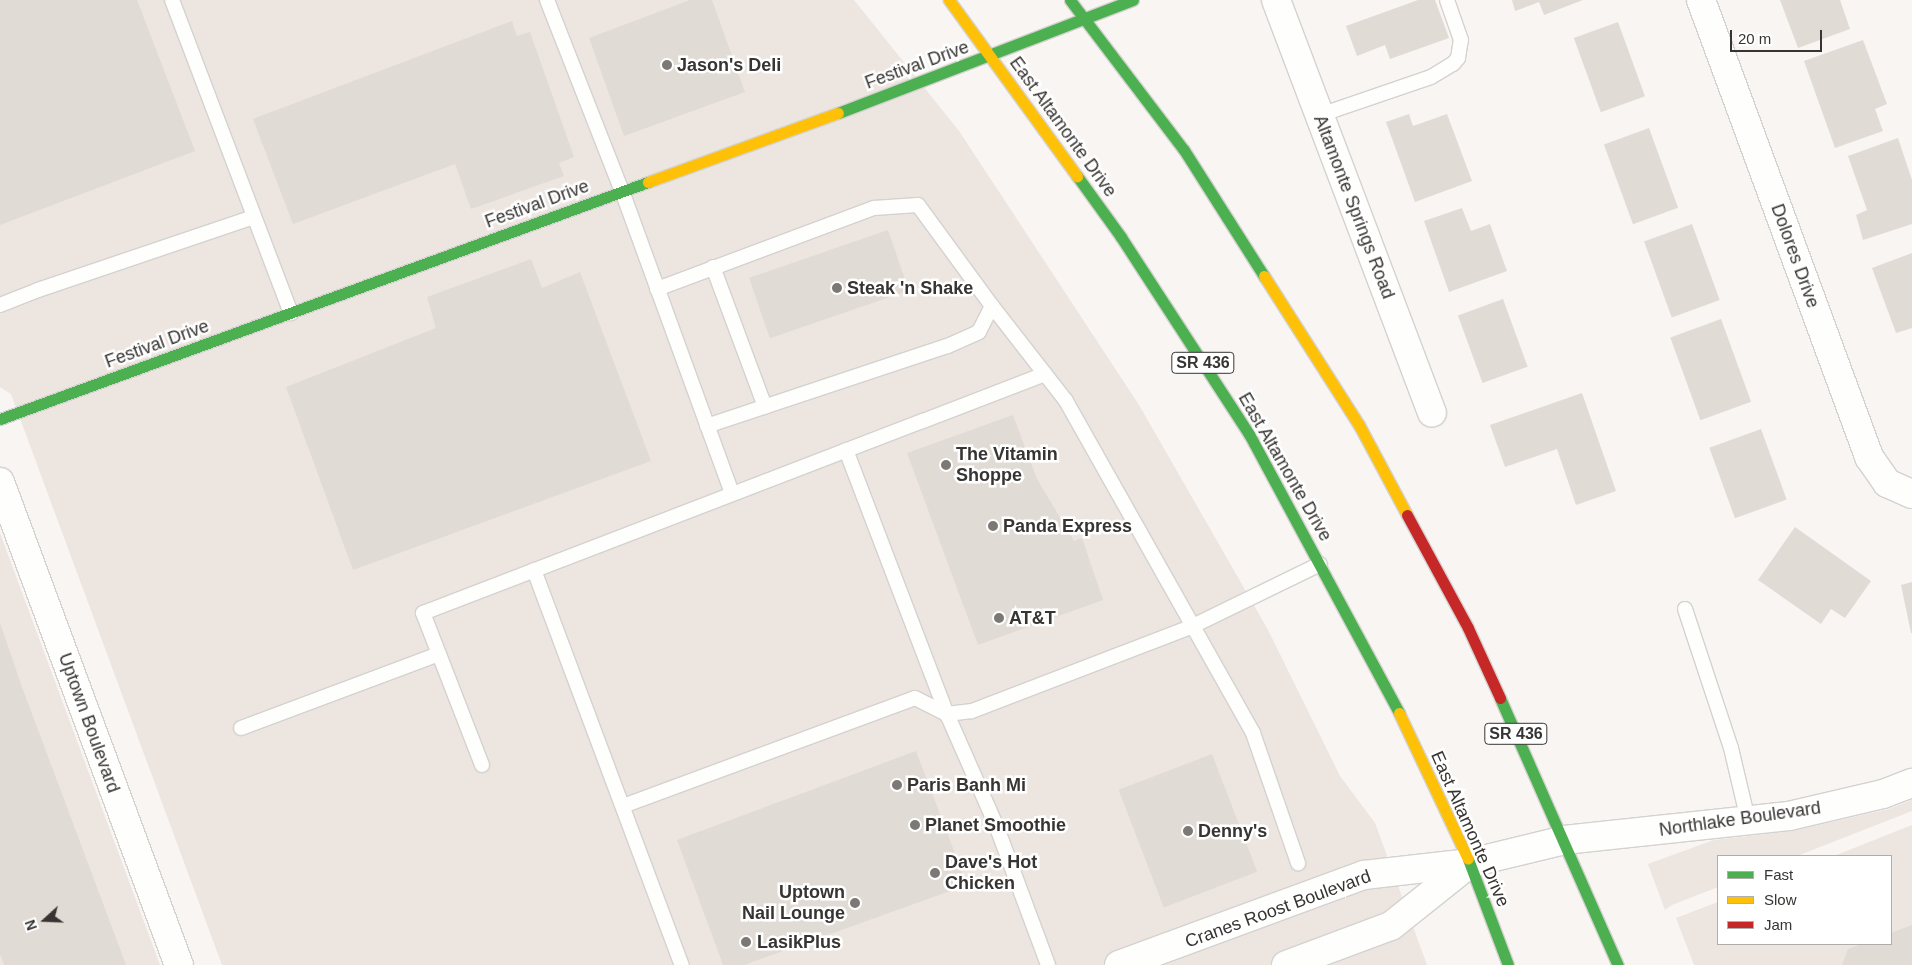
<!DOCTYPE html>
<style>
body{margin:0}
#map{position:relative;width:1912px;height:965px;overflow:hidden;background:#f8f5f2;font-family:Arial,sans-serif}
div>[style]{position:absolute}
.built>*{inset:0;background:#ede5df}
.building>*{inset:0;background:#e1dbd5;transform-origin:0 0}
.roads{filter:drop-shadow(1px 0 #d4d2d0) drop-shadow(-1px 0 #d4d2d0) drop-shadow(0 1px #d4d2d0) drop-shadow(0 -1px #d4d2d0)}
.lane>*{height:14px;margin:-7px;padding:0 7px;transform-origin:7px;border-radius:7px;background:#fefefd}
.street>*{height:28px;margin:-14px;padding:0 14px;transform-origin:14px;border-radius:14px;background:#fefefd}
.fast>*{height:11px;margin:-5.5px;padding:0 5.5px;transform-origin:5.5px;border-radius:5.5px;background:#4caf50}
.slow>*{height:11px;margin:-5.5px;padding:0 5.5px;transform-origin:5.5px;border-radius:5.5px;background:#ffc107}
.jam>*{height:11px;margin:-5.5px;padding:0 5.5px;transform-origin:5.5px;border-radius:5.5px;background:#c62828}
.dots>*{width:14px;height:14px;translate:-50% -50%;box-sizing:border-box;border:2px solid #fff;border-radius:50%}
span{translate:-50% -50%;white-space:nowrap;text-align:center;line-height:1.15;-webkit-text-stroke:5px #fff;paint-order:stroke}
.shield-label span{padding:1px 4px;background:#fff;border:1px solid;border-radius:4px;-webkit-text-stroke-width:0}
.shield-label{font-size:16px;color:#373533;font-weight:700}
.poi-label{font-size:18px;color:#373533;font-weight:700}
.left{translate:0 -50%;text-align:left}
.right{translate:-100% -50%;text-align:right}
.street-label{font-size:18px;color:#373533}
.legend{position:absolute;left:1717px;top:855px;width:175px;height:90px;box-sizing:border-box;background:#fff;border:1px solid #afaead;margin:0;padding:6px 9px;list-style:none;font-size:15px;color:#373533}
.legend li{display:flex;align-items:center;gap:10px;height:25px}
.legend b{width:25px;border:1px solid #afaead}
.north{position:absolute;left:20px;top:895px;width:50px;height:50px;-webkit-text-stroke:4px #fff;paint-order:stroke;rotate:250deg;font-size:14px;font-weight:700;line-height:20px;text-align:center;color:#373533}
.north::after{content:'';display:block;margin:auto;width:18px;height:22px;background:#373533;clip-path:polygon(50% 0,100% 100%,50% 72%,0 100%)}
.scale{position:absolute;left:1730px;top:30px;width:92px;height:22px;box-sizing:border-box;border:2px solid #373533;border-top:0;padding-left:6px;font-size:15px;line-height:18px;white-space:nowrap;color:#373533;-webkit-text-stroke:4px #fff;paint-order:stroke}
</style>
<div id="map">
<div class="built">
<i style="clip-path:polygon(0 0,854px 0,959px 131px,1139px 405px,1267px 628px,1340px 776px,1375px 823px,1427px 965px,222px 965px,11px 394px,0 387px)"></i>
<i style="clip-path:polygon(0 533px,160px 965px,0 965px)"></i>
<i style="clip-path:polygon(1912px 800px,1912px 811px,1797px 856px,1718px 856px,1718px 887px,1672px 905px,1665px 910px,1648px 864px,1714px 840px,1792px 831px,1889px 809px)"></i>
<i style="clip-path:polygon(1912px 825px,1912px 965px,1694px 965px,1676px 918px,1718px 902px,1718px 944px,1891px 944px,1891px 856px,1834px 856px)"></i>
</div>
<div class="building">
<i style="clip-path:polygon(0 0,137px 0,195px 151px,0 225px)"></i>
<i style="clip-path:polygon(690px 0,712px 0,745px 92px,624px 136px,589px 38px)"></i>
<i style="clip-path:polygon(1418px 0,1435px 0,1449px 38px,1390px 59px,1385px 45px,1357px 56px,1346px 26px)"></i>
<i style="clip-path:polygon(1512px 0,1583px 0,1544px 15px,1539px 2px,1515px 11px)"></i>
<i style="clip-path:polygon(1780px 0,1840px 0,1850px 29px,1798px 48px)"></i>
<i style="clip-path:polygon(512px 21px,517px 36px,530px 32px,574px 157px,559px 163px,564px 176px,471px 209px,455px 164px,293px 224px,253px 119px)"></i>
<i style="left:1618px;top:22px;width:79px;height:47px;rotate:70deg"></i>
<i style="clip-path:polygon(1863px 40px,1887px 104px,1875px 109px,1883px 131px,1835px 148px,1804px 61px)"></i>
<i style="clip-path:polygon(1409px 114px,1413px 126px,1447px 114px,1472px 181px,1415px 202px,1386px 122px)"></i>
<i style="left:1649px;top:128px;width:85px;height:48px;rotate:70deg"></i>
<i style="clip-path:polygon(1898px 138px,1912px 180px,1912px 224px,1863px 240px,1856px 215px,1867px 210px,1848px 156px)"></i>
<i style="clip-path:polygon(1462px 208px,1471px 231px,1490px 224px,1507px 271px,1449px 292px,1424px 221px)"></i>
<i style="left:1692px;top:224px;width:81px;height:51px;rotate:70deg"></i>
<i style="left:888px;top:230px;width:64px;height:147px;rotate:71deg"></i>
<i style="clip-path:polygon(1912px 253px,1912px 328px,1896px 333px,1872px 268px)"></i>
<i style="clip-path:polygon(531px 259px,542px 288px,580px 272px,651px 461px,353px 570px,286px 387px,436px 328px,427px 297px)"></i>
<i style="left:1503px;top:299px;width:72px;height:48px;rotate:70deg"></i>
<i style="left:1721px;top:319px;width:88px;height:54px;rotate:70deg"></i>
<i style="clip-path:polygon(1582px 393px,1616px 491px,1576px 505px,1557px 449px,1505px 467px,1490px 425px)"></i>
<i style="clip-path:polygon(1013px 415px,1037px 479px,1074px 541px,1082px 538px,1103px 600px,978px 645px,907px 453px)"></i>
<i style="left:1761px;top:429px;width:75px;height:55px;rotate:70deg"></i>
<i style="clip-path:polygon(1795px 527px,1871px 581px,1845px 618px,1831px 609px,1821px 624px,1758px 580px)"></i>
<i style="clip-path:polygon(1912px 582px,1912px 633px,1911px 633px,1901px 585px)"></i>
<i style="clip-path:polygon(0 623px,22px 687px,126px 965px,4px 965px,0 954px)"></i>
<i style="clip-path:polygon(916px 751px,967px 885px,744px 965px,723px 965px,677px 840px)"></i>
<i style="left:1212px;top:754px;width:126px;height:100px;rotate:69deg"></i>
<i style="clip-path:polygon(1912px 925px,1912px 965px,1842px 965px,1848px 949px,1862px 944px,1891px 944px,1891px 933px)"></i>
</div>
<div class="roads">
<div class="lane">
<i style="left:172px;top:0;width:335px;rotate:69.2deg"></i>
<i style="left:547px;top:0;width:205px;rotate:68.6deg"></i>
<i style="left:622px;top:191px;width:322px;rotate:70deg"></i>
<i style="left:1320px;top:115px;width:117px;rotate:-18.9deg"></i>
<i style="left:1431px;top:77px;width:26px;rotate:-31deg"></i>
<i style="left:1453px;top:64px;width:8px;rotate:-50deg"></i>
<i style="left:1458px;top:58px;width:18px;rotate:-81deg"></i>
<i style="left:1461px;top:40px;width:42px;rotate:-109.3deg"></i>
<i style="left:713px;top:267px;width:149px;rotate:69.6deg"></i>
<i style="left:657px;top:289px;width:232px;rotate:-20.5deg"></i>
<i style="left:874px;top:208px;width:44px;rotate:-3.9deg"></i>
<i style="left:918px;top:205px;width:125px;rotate:53.8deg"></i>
<i style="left:992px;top:306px;width:29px;rotate:117deg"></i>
<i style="left:979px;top:332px;width:35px;rotate:156deg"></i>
<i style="left:947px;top:346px;width:253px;rotate:161.6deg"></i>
<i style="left:0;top:305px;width:41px;rotate:-21.5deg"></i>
<i style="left:38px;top:290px;width:228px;rotate:-18.7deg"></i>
<i style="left:992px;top:306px;width:86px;rotate:52.1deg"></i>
<i style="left:846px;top:450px;width:283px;rotate:69.1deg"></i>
<i style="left:947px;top:714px;width:121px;rotate:66.2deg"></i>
<i style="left:996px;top:825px;width:149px;rotate:69.6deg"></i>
<i style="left:534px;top:570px;width:422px;rotate:69.5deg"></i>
<i style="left:1685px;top:609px;width:146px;rotate:71.7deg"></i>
<i style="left:1731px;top:748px;width:74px;rotate:76.7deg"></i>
<i style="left:241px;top:728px;width:211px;rotate:-20.5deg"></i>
<i style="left:482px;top:765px;width:163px;rotate:-111.2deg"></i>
<i style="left:423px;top:613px;width:666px;rotate:-21.02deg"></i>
<i style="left:1045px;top:374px;width:34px;rotate:52deg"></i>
<i style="left:1066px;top:401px;width:381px;rotate:60.6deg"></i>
<i style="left:1253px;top:733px;width:138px;rotate:70.9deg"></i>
<i style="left:623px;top:806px;width:311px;rotate:-20.3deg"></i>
<i style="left:915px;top:698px;width:36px;rotate:27deg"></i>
<i style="left:947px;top:714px;width:25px;rotate:-7deg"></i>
<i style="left:972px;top:711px;width:237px;rotate:-21deg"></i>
<i style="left:1193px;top:626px;width:141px;rotate:-26deg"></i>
</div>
<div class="street">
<i style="left:1276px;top:0;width:441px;rotate:69.3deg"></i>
<i style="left:1701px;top:0;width:487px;rotate:69.8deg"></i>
<i style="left:1869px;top:457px;width:32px;rotate:55deg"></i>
<i style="left:1887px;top:483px;width:27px;rotate:24deg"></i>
<i style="left:0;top:482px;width:515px;rotate:69.67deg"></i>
<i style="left:1119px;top:965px;width:261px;rotate:-20.2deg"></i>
<i style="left:1364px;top:875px;width:107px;rotate:-6.5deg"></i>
<i style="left:1470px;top:863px;width:97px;rotate:-13.7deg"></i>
<i style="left:1564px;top:840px;width:226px;rotate:-6.1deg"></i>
<i style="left:1789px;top:816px;width:97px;rotate:-13.2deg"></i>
<i style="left:1883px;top:794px;width:31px;rotate:-21deg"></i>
<i style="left:1286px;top:965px;width:112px;rotate:-20.4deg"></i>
<i style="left:1391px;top:926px;width:101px;rotate:-38.6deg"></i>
</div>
<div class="fast">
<i style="left:1070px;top:0;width:188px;rotate:52.8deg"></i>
<i style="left:1184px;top:150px;width:149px;rotate:57.6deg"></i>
<i style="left:838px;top:113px;width:316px;rotate:-21deg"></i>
<i style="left:1077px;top:176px;width:75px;rotate:54.2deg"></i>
<i style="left:1121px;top:237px;width:235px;rotate:57deg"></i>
<i style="left:1249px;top:434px;width:317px;rotate:61.7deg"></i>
<i style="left:0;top:419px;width:690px;rotate:-20.09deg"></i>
<i style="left:1500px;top:698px;width:292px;rotate:66.2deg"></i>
<i style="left:1468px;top:859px;width:113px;rotate:69.3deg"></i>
</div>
<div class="slow">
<i style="left:949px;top:0;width:218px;rotate:54deg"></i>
<i style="left:648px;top:182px;width:202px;rotate:-20deg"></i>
<i style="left:1264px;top:276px;width:177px;rotate:57.5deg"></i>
<i style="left:1359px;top:425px;width:102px;rotate:61.9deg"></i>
<i style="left:1399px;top:713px;width:161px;rotate:64.7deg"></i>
</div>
<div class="jam">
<i style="left:1407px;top:515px;width:128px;rotate:61.6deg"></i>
<i style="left:1468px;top:628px;width:77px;rotate:65.4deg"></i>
</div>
</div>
<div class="dots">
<i style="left:667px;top:65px;background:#7b7876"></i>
<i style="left:837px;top:288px;background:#7b7876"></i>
<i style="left:946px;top:465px;background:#7b7876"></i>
<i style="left:993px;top:526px;background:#7b7876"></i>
<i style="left:999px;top:618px;background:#7b7876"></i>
<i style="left:897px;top:785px;background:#7b7876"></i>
<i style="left:915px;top:825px;background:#7b7876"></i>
<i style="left:1188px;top:831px;background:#7b7876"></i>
<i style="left:935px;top:873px;background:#7b7876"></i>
<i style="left:855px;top:903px;background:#7b7876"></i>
<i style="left:746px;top:942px;background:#7b7876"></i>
</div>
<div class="shield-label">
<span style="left:1203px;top:363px">SR 436</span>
<span style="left:1516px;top:734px">SR 436</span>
</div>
<div class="poi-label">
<span class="left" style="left:677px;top:65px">Jason's Deli</span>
<span class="left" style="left:847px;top:288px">Steak 'n Shake</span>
<span class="left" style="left:956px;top:465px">The Vitamin<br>Shoppe</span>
<span class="left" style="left:1003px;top:526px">Panda Express</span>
<span class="left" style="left:1009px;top:618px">AT&amp;T</span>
<span class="left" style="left:907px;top:785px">Paris Banh Mi</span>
<span class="left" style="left:925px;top:825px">Planet Smoothie</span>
<span class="left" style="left:1198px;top:831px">Denny's</span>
<span class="left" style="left:945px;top:873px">Dave's Hot<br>Chicken</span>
<span class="right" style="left:845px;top:903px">Uptown<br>Nail Lounge</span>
<span class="left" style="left:757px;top:942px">LasikPlus</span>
</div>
<div class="street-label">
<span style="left:917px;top:65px;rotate:-20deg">Festival Drive</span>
<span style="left:1063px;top:127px;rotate:54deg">East Altamonte Drive</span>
<span style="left:537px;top:204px;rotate:-20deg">Festival Drive</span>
<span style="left:1354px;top:207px;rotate:69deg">Altamonte Springs Road</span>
<span style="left:1795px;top:256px;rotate:70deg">Dolores Drive</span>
<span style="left:157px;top:344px;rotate:-20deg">Festival Drive</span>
<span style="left:1285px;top:467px;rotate:60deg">East Altamonte Drive</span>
<span style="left:89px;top:723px;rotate:70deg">Uptown Boulevard</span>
<span style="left:1740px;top:819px;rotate:-8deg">Northlake Boulevard</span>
<span style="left:1470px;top:829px;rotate:66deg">East Altamonte Drive</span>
<span style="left:1278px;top:909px;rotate:-20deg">Cranes Roost Boulevard</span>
</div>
<ul class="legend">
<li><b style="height:6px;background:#4caf50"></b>Fast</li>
<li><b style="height:6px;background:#ffc107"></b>Slow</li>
<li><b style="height:6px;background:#c62828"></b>Jam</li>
</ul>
<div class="north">N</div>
<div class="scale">20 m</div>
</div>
